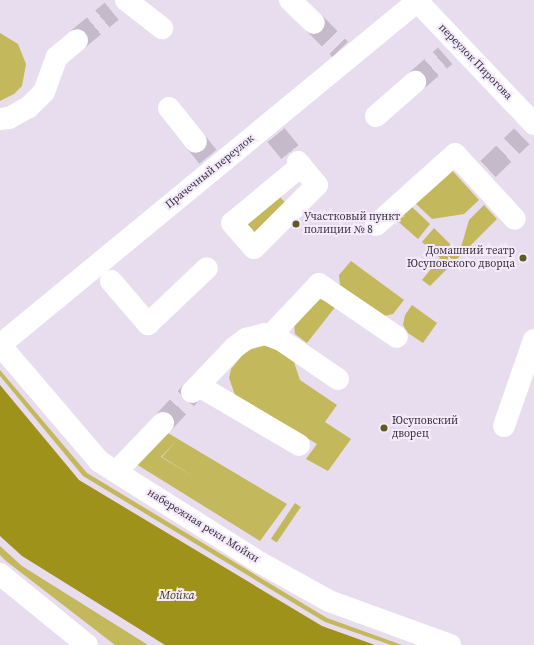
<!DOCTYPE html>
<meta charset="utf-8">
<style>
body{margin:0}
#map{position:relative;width:534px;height:645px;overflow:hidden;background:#e8ddee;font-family:"Source Serif 4",serif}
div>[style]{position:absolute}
.green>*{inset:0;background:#c3b85b;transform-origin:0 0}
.water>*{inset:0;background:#9e921a}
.minor-tunnel>*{height:22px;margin-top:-11px;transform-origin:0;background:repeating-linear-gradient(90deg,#c4bac9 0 22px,transparent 0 33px)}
.minor>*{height:22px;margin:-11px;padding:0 11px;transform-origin:11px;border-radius:11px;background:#fff}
.dots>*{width:11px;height:11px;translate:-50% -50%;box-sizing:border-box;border:2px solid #f5eafc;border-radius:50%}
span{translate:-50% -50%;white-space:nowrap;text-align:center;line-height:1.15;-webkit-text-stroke:4px #f5eafc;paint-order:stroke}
.street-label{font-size:11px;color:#343037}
.poi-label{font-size:11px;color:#343037}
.left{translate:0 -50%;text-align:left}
.right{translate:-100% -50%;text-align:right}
.water-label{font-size:12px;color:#464113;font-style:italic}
</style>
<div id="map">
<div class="green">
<i style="clip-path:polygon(0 33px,18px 44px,26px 64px,22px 86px,14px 94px,0 101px)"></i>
<i style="clip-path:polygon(450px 168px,479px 200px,464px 214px,432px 219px,413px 201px)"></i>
<i style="clip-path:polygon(276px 193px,287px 204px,255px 233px,243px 220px)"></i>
<i style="clip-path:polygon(409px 204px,430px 224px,418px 239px,394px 218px)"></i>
<i style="clip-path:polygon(484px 205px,497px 219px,465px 251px,461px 247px,469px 220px)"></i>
<i style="clip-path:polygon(434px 228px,461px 255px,430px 286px,422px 280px,440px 258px,422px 242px)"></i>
<i style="clip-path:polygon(351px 261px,404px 300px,393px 314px,384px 316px,340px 286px,339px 275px)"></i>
<i style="clip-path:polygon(320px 299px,336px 306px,307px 343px,295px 334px,294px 323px)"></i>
<i style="clip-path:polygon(412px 305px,437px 323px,423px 343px,408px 333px,403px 325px,405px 315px)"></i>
<i style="clip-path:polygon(258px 345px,272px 345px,293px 359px,300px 380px,337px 405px,325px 422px,351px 439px,328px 471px,306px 459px,317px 444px,235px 395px,229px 378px,231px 369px,245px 352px)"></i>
<i style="clip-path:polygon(0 370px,87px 473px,327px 618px,402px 645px,391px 645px,325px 622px,83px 476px,0 376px)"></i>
<i style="clip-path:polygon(166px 432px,178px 439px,161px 457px,196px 478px,162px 457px,178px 439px,287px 504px,260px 541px,136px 464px)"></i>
<i style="left:295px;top:503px;width:7px;height:43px;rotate:34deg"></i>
<i style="clip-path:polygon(0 546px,22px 566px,148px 645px,115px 645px,6px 561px,0 555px)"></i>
</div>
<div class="water">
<i style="clip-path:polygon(0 385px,79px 480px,322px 626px,375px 645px,165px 645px,22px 556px,0 536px)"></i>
</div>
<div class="minor-tunnel">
<i style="left:314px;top:23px;width:37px;rotate:45deg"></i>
<i style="left:77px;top:40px;width:45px;rotate:-39.6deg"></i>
<i style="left:415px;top:82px;width:40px;rotate:-41deg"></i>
<i style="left:276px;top:135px;width:35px;rotate:51deg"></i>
<i style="left:196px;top:142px;width:19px;rotate:51deg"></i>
<i style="left:488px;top:169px;width:47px;rotate:-44.1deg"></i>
<i style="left:163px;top:423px;width:42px;rotate:-46.9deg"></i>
</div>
<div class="minor">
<i style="left:126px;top:0;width:46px;rotate:37.9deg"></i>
<i style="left:290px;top:0;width:33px;rotate:44deg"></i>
<i style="left:416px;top:0;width:171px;rotate:46.4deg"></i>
<i style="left:169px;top:108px;width:43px;rotate:51.5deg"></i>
<i style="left:376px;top:116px;width:52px;rotate:-41.1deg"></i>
<i style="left:0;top:119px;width:9px;rotate:-6deg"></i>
<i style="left:9px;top:118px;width:23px;rotate:-29deg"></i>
<i style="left:29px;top:107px;width:21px;rotate:-45deg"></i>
<i style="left:44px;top:92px;width:37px;rotate:-70deg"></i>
<i style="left:57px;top:57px;width:26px;rotate:-40deg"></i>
<i style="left:298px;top:162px;width:5px;rotate:53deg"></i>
<i style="left:301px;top:166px;width:89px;rotate:140.4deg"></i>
<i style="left:232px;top:223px;width:33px;rotate:49deg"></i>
<i style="left:254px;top:248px;width:89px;rotate:-45deg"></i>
<i style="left:317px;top:185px;width:25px;rotate:-130deg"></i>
<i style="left:376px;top:225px;width:106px;rotate:-41.9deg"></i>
<i style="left:455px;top:154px;width:88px;rotate:47.3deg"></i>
<i style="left:111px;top:281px;width:57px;rotate:49.3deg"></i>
<i style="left:148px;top:324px;width:81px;rotate:-43.5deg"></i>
<i style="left:271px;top:335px;width:70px;rotate:-46.7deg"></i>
<i style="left:319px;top:284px;width:94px;rotate:34.2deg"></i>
<i style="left:0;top:345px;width:153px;rotate:49.5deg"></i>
<i style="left:99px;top:461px;width:20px;rotate:33deg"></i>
<i style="left:116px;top:472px;width:169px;rotate:32.2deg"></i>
<i style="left:259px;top:562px;width:80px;rotate:29.1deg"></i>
<i style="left:329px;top:601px;width:129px;rotate:20deg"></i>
<i style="left:0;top:345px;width:543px;rotate:-39.47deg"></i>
<i style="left:199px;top:386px;width:116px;rotate:30.5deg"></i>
<i style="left:192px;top:392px;width:62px;rotate:-46.3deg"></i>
<i style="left:235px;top:347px;width:14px;rotate:-36deg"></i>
<i style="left:246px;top:339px;width:20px;rotate:-15deg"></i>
<i style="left:265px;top:334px;width:17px;rotate:21deg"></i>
<i style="left:281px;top:340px;width:69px;rotate:34.4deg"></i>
<i style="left:504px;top:426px;width:91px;rotate:-70.8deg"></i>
<i style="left:116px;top:472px;width:68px;rotate:-46.2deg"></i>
<i style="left:0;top:574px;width:112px;rotate:39.2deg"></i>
</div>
<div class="dots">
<i style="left:296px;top:224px;background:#5f5925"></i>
<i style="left:523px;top:258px;background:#5f5925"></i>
<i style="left:384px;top:428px;background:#5f5925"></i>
</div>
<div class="street-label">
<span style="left:475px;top:62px;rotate:46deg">переулок Пирогова</span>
<span style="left:210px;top:172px;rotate:-39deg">Прачечный переулок</span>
<span style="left:203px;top:526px;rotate:32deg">набережная реки Мойки</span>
</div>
<div class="poi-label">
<span class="left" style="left:304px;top:224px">Участковый пункт<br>полиции № 8</span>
<span class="right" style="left:515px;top:258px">Домашний театр<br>Юсуповского дворца</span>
<span class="left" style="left:392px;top:428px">Юсуповский<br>дворец</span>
</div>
<div class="water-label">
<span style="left:177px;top:596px">Мойка</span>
</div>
</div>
